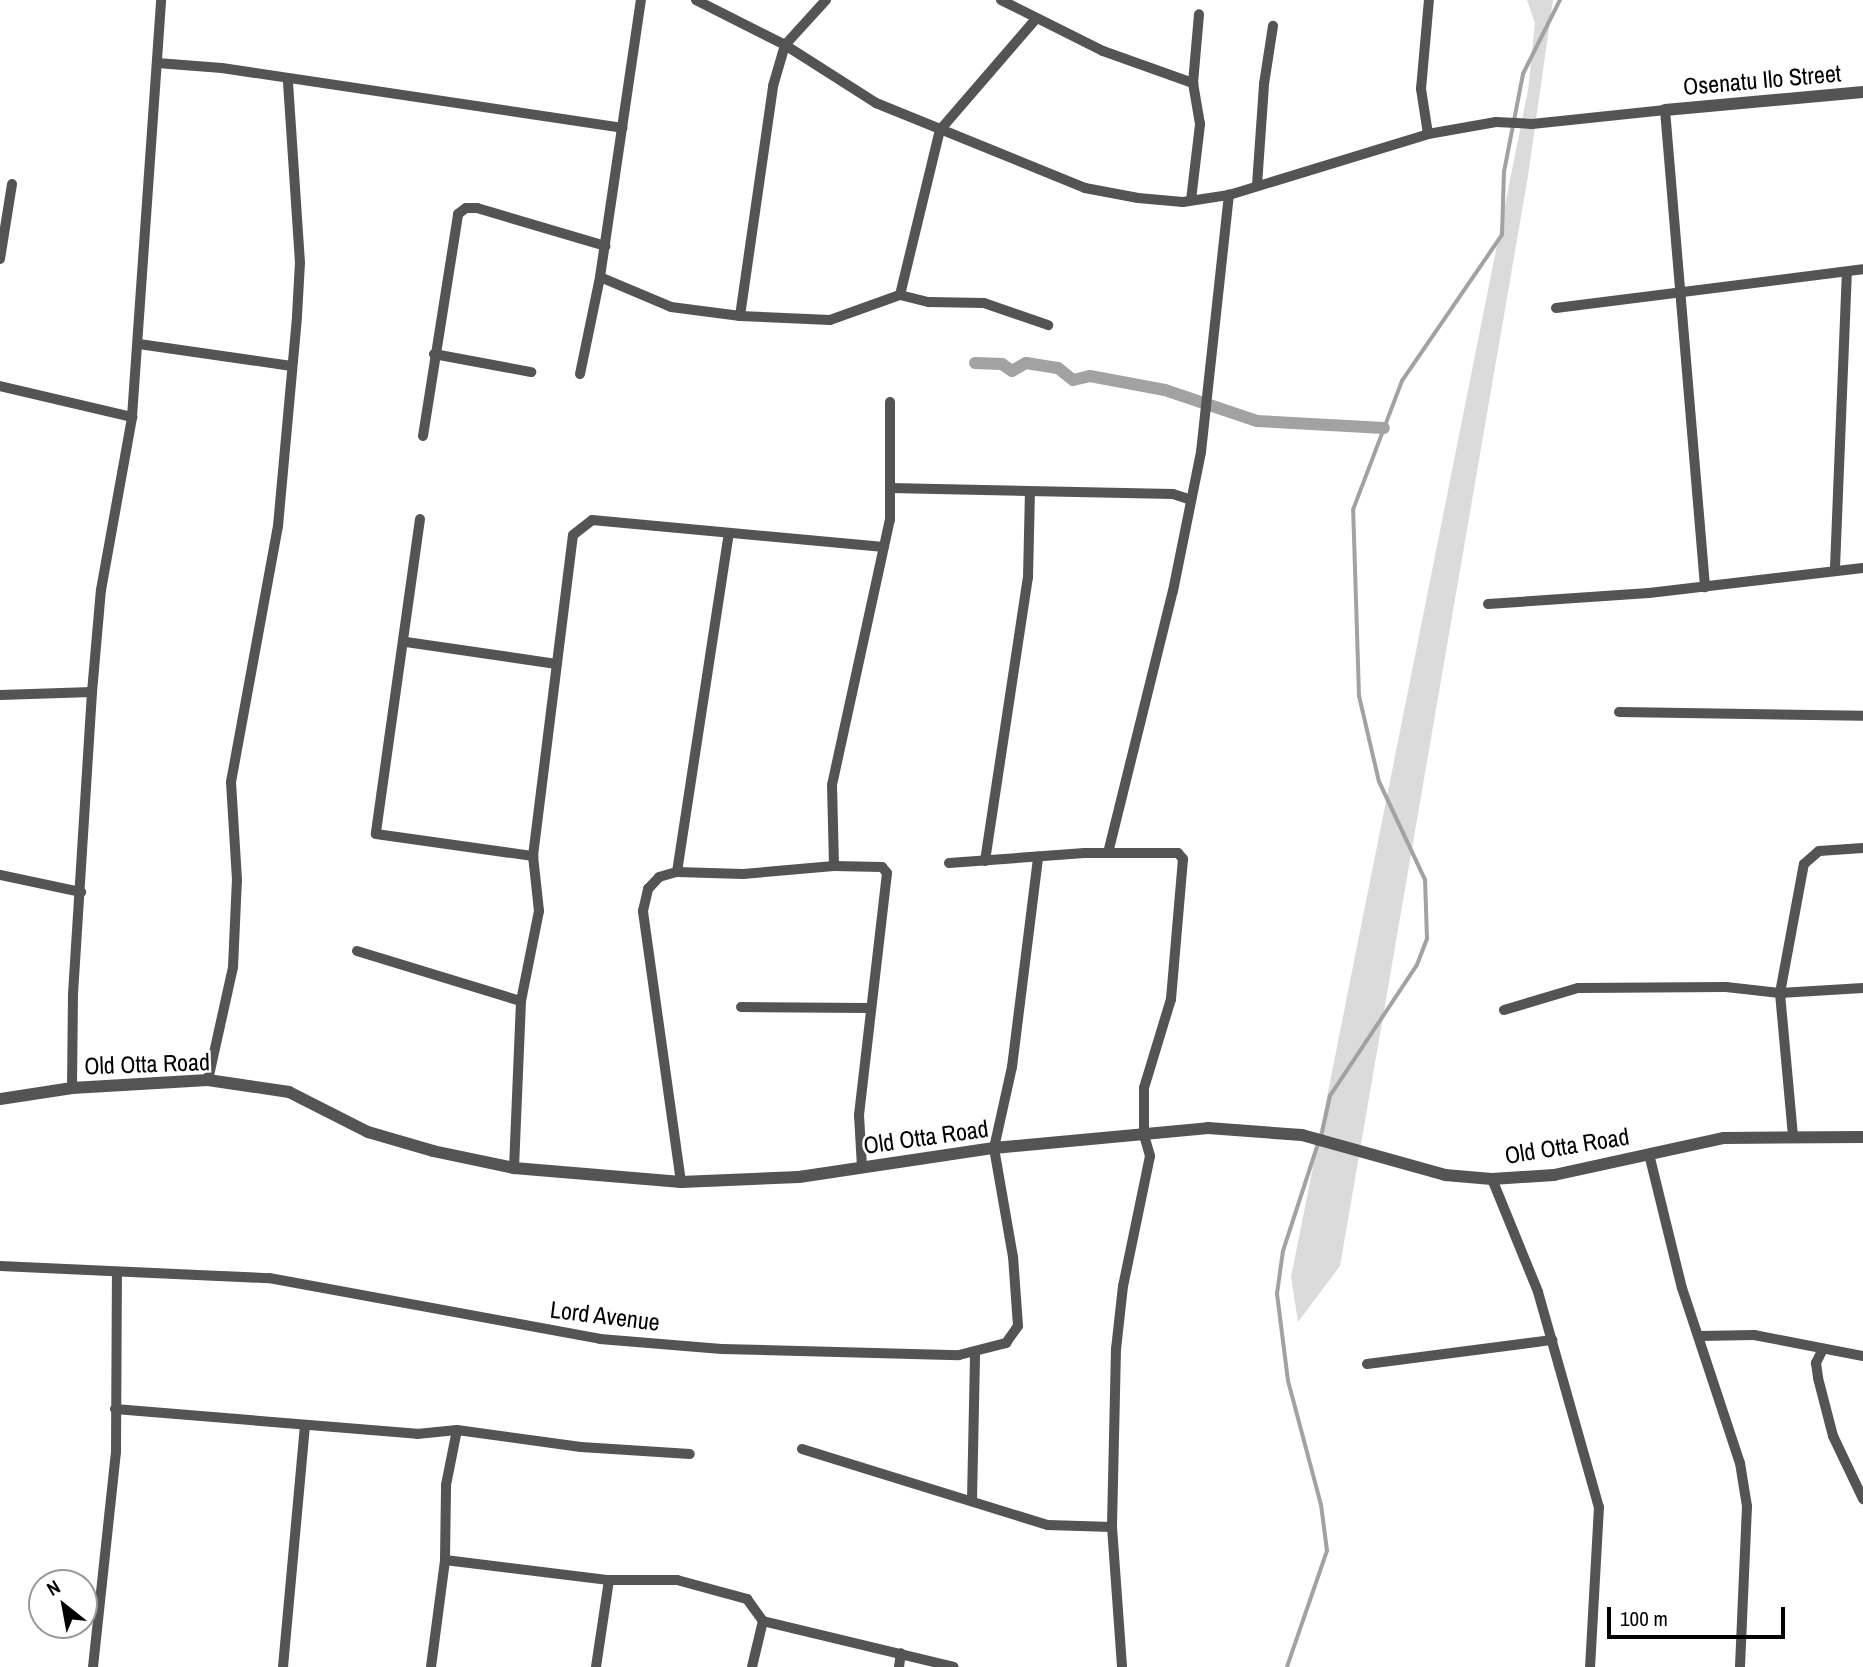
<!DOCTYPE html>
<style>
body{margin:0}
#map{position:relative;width:1863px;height:1667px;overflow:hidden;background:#fff;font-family:"Archivo Narrow",sans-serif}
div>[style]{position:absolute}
.green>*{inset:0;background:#dbdbdb}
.stream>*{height:3.5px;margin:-1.75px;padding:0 1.75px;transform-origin:1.75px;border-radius:1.75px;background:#a2a2a2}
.canal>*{height:12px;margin:-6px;padding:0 6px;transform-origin:6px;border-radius:6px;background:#a2a2a2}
.minor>*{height:10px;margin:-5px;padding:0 5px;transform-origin:5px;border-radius:5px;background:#545454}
.tertiary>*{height:12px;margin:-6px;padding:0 6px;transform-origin:6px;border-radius:6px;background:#545454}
span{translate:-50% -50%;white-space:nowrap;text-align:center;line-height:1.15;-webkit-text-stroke:5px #fff;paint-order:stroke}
.street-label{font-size:24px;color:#000}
.north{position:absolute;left:28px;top:1569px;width:70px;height:70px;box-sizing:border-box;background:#fff;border:2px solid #999;border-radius:50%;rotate:329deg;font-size:19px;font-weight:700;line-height:28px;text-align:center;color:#000}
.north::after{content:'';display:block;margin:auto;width:24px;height:32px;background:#000;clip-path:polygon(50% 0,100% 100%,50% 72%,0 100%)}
.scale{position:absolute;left:1607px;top:1607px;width:178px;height:32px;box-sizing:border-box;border:4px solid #000;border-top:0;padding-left:9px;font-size:21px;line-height:24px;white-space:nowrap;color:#000;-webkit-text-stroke:5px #fff;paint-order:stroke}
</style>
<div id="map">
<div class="green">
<i style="clip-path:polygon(1527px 0,1553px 0,1528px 176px,1340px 1266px,1298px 1322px,1291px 1277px,1528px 90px,1535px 23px)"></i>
</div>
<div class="stream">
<i style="left:1321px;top:1137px;width:42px;rotate:-77.6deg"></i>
<i style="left:1330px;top:1096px;width:157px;rotate:-56.4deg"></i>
<i style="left:1417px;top:965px;width:28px;rotate:-69deg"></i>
<i style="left:1427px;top:939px;width:59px;rotate:-91.9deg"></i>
<i style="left:1425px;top:880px;width:108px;rotate:-115.1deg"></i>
<i style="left:1379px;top:782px;width:88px;rotate:-103.1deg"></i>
<i style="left:1359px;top:696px;width:186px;rotate:-91.8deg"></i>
<i style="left:1353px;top:510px;width:138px;rotate:-69.2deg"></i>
<i style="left:1402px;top:381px;width:177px;rotate:-55.6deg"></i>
<i style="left:1502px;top:235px;width:63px;rotate:-88.2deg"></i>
<i style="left:1504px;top:172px;width:100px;rotate:-79deg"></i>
<i style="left:1523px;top:74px;width:83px;rotate:-63.4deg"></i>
<i style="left:1287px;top:1667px;width:123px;rotate:-71deg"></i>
<i style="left:1327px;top:1551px;width:46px;rotate:-97.4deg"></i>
<i style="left:1321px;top:1505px;width:128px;rotate:-104.9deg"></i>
<i style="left:1288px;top:1381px;width:88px;rotate:-97.2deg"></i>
<i style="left:1277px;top:1294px;width:43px;rotate:-82.1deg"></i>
<i style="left:1283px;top:1251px;width:113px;rotate:-71.9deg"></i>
</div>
<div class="canal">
<i style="left:975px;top:363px;width:27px;rotate:2deg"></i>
<i style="left:1002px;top:364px;width:12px;rotate:35deg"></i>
<i style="left:1012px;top:371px;width:16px;rotate:-30deg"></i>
<i style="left:1026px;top:363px;width:32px;rotate:9deg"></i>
<i style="left:1058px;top:368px;width:19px;rotate:39deg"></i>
<i style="left:1073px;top:380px;width:17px;rotate:-13deg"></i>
<i style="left:1090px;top:376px;width:76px;rotate:10.6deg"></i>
<i style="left:1165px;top:390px;width:97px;rotate:18.6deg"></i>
<i style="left:1257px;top:421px;width:127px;rotate:3.2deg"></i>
</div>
<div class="minor">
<i style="left:696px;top:0;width:100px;rotate:26.8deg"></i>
<i style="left:785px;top:45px;width:108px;rotate:32.5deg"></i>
<i style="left:876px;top:103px;width:226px;rotate:22.1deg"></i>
<i style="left:1085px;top:188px;width:54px;rotate:10.7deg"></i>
<i style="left:1138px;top:198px;width:45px;rotate:5.1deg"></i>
<i style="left:1183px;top:202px;width:47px;rotate:-8.7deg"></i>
<i style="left:1229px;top:195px;width:208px;rotate:-17deg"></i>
<i style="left:1428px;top:134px;width:69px;rotate:-10deg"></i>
<i style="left:1496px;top:122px;width:36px;rotate:3deg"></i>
<i style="left:1532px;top:124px;width:134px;rotate:-6deg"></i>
<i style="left:1665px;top:110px;width:479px;rotate:85.2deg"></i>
<i style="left:1001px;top:0;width:114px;rotate:26.6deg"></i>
<i style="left:1103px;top:51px;width:96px;rotate:19.6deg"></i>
<i style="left:157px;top:63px;width:65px;rotate:4.4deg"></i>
<i style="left:222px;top:68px;width:405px;rotate:8.5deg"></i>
<i style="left:1428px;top:134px;width:46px;rotate:-98.8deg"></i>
<i style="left:1421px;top:89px;width:89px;rotate:-84.9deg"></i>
<i style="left:1257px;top:185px;width:101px;rotate:-86deg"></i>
<i style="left:1264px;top:84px;width:59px;rotate:-81.2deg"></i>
<i style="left:1191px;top:200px;width:77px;rotate:-83.2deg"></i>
<i style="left:1200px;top:124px;width:42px;rotate:-99.7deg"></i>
<i style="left:1193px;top:83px;width:69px;rotate:-85deg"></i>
<i style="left:0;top:259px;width:76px;rotate:-80.9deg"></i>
<i style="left:600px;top:277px;width:77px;rotate:22.9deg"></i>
<i style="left:671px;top:307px;width:70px;rotate:7.4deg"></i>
<i style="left:740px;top:316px;width:232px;rotate:-81.8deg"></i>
<i style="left:773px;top:86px;width:43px;rotate:-73.7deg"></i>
<i style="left:785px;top:45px;width:61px;rotate:-47.7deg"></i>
<i style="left:900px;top:295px;width:170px;rotate:-76.4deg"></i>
<i style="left:940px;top:130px;width:145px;rotate:-49.2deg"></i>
<i style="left:1556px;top:308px;width:309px;rotate:-7.2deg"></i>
<i style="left:740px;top:316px;width:90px;rotate:2.5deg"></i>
<i style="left:830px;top:320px;width:74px;rotate:-19.7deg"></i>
<i style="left:900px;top:295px;width:30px;rotate:14deg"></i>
<i style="left:929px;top:302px;width:55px;rotate:1deg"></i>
<i style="left:984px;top:303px;width:68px;rotate:19deg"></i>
<i style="left:139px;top:344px;width:154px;rotate:8.2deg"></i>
<i style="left:434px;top:354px;width:99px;rotate:10.5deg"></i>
<i style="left:580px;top:374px;width:99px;rotate:-78.3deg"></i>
<i style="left:600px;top:277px;width:280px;rotate:-81.6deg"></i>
<i style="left:0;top:386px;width:136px;rotate:13.2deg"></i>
<i style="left:423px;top:436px;width:225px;rotate:-81deg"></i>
<i style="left:458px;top:214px;width:10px;rotate:-37deg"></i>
<i style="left:466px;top:208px;width:11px"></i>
<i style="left:477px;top:208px;width:134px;rotate:16.5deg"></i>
<i style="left:890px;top:488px;width:283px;rotate:1.2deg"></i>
<i style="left:1173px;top:494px;width:19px;rotate:18deg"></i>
<i style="left:420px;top:519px;width:318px;rotate:98deg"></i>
<i style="left:376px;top:834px;width:159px;rotate:8deg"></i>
<i style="left:1835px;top:568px;width:296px;rotate:-87.7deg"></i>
<i style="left:1488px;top:604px;width:161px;rotate:-3.9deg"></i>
<i style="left:1649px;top:593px;width:215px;rotate:-6.7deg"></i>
<i style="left:406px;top:642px;width:152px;rotate:8.3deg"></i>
<i style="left:0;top:695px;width:92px;rotate:-1.9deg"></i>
<i style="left:1619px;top:712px;width:244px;rotate:0.9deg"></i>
<i style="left:1108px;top:853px;width:270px;rotate:-76.1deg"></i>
<i style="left:1173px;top:591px;width:142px;rotate:-78.6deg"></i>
<i style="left:1201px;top:452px;width:259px;rotate:-83.8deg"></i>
<i style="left:985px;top:861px;width:286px;rotate:-81.4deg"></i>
<i style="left:1028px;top:578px;width:85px;rotate:-88.7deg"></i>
<i style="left:949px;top:863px;width:136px;rotate:-4.2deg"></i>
<i style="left:1085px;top:853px;width:93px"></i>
<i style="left:1178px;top:853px;width:8px;rotate:50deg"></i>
<i style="left:1183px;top:859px;width:141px;rotate:94.9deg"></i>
<i style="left:1171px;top:999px;width:93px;rotate:106.9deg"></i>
<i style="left:1144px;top:1088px;width:47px;rotate:90deg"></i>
<i style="left:1144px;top:1135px;width:22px;rotate:74deg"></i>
<i style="left:1150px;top:1156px;width:133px;rotate:101.7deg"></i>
<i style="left:1123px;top:1286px;width:63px;rotate:96.3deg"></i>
<i style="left:1116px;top:1349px;width:178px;rotate:91.3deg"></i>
<i style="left:1112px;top:1527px;width:140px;rotate:85.9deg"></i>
<i style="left:834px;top:866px;width:81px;rotate:-91.4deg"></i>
<i style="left:832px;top:785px;width:271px;rotate:-77.7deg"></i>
<i style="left:890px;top:520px;width:118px;rotate:-90deg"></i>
<i style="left:677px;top:872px;width:342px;rotate:-81.3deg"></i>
<i style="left:0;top:875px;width:83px;rotate:11.9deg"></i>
<i style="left:357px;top:951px;width:171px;rotate:17deg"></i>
<i style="left:741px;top:1007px;width:129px;rotate:0.4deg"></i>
<i style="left:1504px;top:1010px;width:77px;rotate:-16.6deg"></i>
<i style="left:1578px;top:988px;width:148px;rotate:-0.4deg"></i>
<i style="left:1726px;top:987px;width:54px;rotate:6.3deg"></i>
<i style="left:1780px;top:993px;width:83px;rotate:-3.4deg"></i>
<i style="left:208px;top:1080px;width:116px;rotate:-77.5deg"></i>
<i style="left:233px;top:967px;width:87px;rotate:-87.4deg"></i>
<i style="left:237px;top:880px;width:98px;rotate:-93.5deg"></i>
<i style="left:231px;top:782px;width:260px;rotate:-79.6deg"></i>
<i style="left:278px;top:526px;width:211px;rotate:-84.8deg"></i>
<i style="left:297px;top:316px;width:53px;rotate:-86.8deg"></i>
<i style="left:300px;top:263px;width:182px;rotate:-93.8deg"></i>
<i style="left:72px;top:1088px;width:94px;rotate:-89.4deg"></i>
<i style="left:73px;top:994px;width:303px;rotate:-86.4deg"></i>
<i style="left:92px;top:692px;width:102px;rotate:-85deg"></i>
<i style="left:101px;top:590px;width:176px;rotate:-79.8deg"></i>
<i style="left:132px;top:417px;width:418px;rotate:-86deg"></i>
<i style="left:1793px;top:1136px;width:144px;rotate:-95.2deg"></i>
<i style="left:1780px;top:993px;width:131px;rotate:-79.5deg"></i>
<i style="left:1804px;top:864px;width:20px;rotate:-41deg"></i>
<i style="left:1819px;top:851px;width:44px;rotate:-3.9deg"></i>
<i style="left:1649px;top:1154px;width:138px;rotate:76.2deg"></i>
<i style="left:1682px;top:1288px;width:184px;rotate:71.7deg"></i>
<i style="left:1740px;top:1463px;width:44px;rotate:80.8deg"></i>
<i style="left:1747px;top:1506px;width:161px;rotate:92.5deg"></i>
<i style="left:514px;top:1168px;width:167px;rotate:-87.6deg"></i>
<i style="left:521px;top:1001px;width:92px;rotate:-78.7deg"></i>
<i style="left:539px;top:911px;width:55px;rotate:-96.2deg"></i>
<i style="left:533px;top:856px;width:323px;rotate:-82.9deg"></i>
<i style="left:573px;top:535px;width:24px;rotate:-38deg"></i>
<i style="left:592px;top:520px;width:293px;rotate:5.3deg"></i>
<i style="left:1492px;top:1179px;width:122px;rotate:67.8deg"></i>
<i style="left:1538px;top:1292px;width:223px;rotate:74.2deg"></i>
<i style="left:1599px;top:1507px;width:160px;rotate:93.2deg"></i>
<i style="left:681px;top:1182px;width:274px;rotate:-98deg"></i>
<i style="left:643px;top:911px;width:23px;rotate:-77deg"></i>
<i style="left:648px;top:889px;width:16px;rotate:-47deg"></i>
<i style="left:659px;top:877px;width:19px;rotate:-16deg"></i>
<i style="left:677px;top:872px;width:66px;rotate:1.7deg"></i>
<i style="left:743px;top:874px;width:91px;rotate:-5deg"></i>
<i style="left:834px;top:866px;width:48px;rotate:1.2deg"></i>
<i style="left:882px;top:867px;width:8px;rotate:50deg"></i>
<i style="left:887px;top:873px;width:244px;rotate:96.6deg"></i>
<i style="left:859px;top:1115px;width:52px;rotate:86.7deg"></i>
<i style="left:0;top:1266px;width:269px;rotate:2.6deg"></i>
<i style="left:269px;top:1278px;width:337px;rotate:10.4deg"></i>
<i style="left:600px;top:1339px;width:122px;rotate:4.7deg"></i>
<i style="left:722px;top:1349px;width:237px;rotate:1.5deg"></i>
<i style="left:959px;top:1355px;width:49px;rotate:-14.3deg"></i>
<i style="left:1006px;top:1343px;width:21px;rotate:-55deg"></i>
<i style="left:1018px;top:1326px;width:69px;rotate:-94.1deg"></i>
<i style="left:1013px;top:1257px;width:111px;rotate:-99.9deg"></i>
<i style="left:994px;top:1148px;width:83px;rotate:-77.5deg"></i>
<i style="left:1012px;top:1067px;width:212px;rotate:-82.9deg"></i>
<i style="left:1700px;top:1336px;width:54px;rotate:-1.1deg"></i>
<i style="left:1754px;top:1335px;width:111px;rotate:10.9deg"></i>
<i style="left:1823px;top:1349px;width:16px;rotate:117deg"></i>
<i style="left:1816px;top:1363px;width:15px;rotate:82deg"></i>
<i style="left:1818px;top:1378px;width:60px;rotate:75.5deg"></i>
<i style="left:1833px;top:1436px;width:70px;rotate:64.5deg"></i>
<i style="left:1367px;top:1364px;width:187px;rotate:-7.4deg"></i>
<i style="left:115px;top:1409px;width:303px;rotate:4.7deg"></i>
<i style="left:417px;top:1434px;width:40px;rotate:-5.7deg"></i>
<i style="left:457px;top:1430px;width:125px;rotate:7.8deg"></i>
<i style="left:581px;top:1447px;width:109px;rotate:3.7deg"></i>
<i style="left:802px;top:1449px;width:257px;rotate:17.2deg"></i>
<i style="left:1048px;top:1525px;width:64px;rotate:1.8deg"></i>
<i style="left:972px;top:1500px;width:147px;rotate:-88.8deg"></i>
<i style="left:445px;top:1560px;width:165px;rotate:7deg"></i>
<i style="left:609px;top:1580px;width:68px"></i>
<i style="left:677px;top:1580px;width:73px;rotate:15.2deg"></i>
<i style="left:747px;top:1599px;width:27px;rotate:54deg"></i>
<i style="left:763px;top:1621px;width:196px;rotate:13.5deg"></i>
<i style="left:93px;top:1667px;width:216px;rotate:-83.9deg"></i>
<i style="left:116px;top:1452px;width:179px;rotate:-89.7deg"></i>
<i style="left:283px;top:1667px;width:243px;rotate:-84.8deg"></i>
<i style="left:431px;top:1667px;width:108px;rotate:-82.5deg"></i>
<i style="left:445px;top:1560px;width:75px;rotate:-89.2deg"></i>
<i style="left:446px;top:1485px;width:56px;rotate:-78.7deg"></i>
<i style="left:596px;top:1667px;width:88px;rotate:-81.5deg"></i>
<i style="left:752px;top:1667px;width:47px;rotate:-76.6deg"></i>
<i style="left:899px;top:1667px;width:14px;rotate:-82deg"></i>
</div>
<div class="tertiary">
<i style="left:1665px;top:110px;width:199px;rotate:-5.2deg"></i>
<i style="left:0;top:1099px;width:73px;rotate:-8.7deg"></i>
<i style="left:72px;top:1088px;width:136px;rotate:-3.4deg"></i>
<i style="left:208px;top:1080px;width:82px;rotate:8.4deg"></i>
<i style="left:289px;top:1092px;width:89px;rotate:26.9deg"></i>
<i style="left:368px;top:1132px;width:68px;rotate:16.3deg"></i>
<i style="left:433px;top:1151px;width:83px;rotate:11.9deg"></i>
<i style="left:514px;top:1168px;width:168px;rotate:4.8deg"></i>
<i style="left:681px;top:1182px;width:118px;rotate:-2.4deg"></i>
<i style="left:799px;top:1177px;width:197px;rotate:-8.5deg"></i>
<i style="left:994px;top:1148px;width:215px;rotate:-5.3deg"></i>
<i style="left:1208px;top:1128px;width:94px;rotate:4.3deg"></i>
<i style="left:1302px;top:1135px;width:148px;rotate:15.6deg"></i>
<i style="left:1445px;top:1175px;width:47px;rotate:4.9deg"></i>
<i style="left:1492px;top:1179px;width:62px;rotate:-3.7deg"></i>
<i style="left:1554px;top:1175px;width:174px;rotate:-12.3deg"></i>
<i style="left:1724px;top:1138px;width:139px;rotate:-0.4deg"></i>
</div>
<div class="street-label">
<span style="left:1762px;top:80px;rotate:-5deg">Osenatu Ilo Street</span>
<span style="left:147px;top:1064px;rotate:-2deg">Old Otta Road</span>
<span style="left:926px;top:1137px;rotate:-8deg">Old Otta Road</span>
<span style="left:1567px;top:1146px;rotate:-9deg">Old Otta Road</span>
<span style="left:605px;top:1316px;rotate:7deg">Lord Avenue</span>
</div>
<div class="north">N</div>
<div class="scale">100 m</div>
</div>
